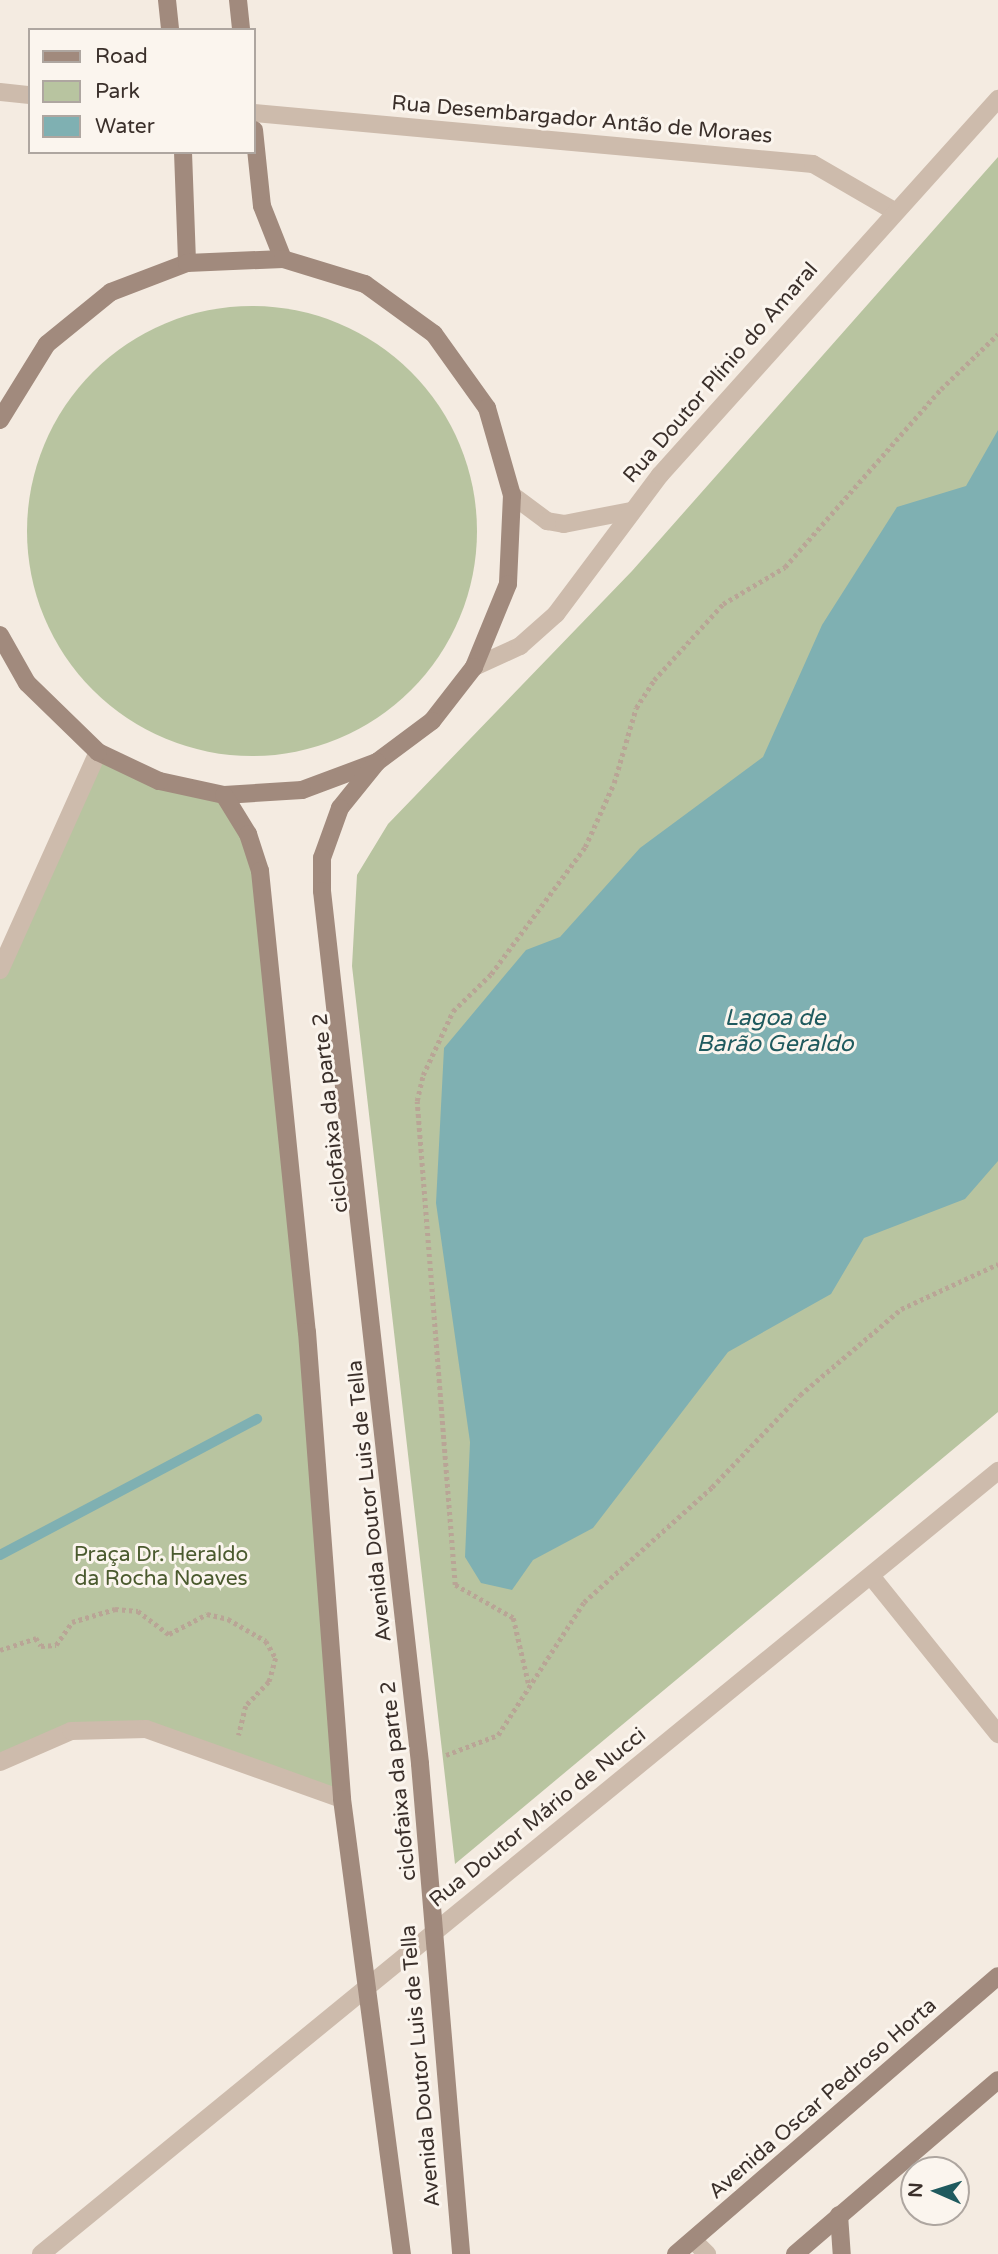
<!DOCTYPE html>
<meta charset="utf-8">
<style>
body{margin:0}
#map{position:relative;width:998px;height:2254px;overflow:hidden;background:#f4ebe1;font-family:"Varela Round",sans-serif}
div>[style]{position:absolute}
.green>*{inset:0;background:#b8c4a0}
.round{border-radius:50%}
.water>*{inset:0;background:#7fb0b2}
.stream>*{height:10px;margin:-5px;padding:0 5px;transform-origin:5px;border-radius:5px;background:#7fb0b2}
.path>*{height:4.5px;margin-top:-2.25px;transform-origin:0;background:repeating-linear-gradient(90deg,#b9a596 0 3.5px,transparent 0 7px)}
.street>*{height:18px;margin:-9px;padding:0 9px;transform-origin:9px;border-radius:9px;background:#cdbbac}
.secondary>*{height:18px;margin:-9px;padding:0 9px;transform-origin:9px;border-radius:9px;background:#a18a7d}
span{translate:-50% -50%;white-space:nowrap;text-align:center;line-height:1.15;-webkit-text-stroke:6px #fbf5ee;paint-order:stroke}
.street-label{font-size:21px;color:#3b302b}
.park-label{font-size:21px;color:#4a5a2e}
.water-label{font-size:23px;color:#1f5a5e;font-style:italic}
.legend{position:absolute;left:28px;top:28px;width:228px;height:126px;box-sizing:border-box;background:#fbf5ee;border:2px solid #aea6a0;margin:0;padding:9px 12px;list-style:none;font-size:21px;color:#3b302b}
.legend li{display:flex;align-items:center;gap:14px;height:35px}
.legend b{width:35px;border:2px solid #aea6a0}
.north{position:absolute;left:900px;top:2156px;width:70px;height:70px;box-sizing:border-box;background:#fbf5ee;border:2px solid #aea6a0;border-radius:50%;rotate:273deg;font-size:19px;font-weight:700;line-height:28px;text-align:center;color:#3b302b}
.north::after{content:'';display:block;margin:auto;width:24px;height:32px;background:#1f5a5e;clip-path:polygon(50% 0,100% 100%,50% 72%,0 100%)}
</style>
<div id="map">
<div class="green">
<i style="clip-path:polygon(998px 157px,998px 1412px,455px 1864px,352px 966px,357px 875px,388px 824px,632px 571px)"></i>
<i class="round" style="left:27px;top:306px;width:450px;height:450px"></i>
<i style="clip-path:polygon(98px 752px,224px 795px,260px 871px,342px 1799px,146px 1729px,71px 1731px,0 1762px,0 970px)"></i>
</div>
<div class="water">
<i style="clip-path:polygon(998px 430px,998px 1161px,965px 1199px,864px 1238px,831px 1294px,728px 1352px,593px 1528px,533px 1560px,512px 1590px,481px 1583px,465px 1557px,470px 1442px,436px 1203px,444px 1048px,526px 950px,560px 937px,640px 848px,763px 757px,822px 625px,897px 507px,966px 486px)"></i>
</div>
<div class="stream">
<i style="left:0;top:1555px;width:291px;rotate:-27.9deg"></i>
</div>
<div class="path">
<i style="left:0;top:1650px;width:38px;rotate:-18deg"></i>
<i style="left:36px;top:1638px;width:9px;rotate:58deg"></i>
<i style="left:41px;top:1646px;width:15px;rotate:-4deg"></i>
<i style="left:56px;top:1645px;width:28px;rotate:-55deg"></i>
<i style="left:72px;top:1622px;width:45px;rotate:-16.8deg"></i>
<i style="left:115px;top:1609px;width:23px;rotate:5deg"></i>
<i style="left:138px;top:1611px;width:39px;rotate:37deg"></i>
<i style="left:169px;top:1634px;width:43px;rotate:-27.8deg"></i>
<i style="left:207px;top:1614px;width:22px;rotate:13deg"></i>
<i style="left:228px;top:1619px;width:44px;rotate:30.1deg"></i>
<i style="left:266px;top:1641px;width:20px;rotate:60deg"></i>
<i style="left:276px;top:1658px;width:25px;rotate:106deg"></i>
<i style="left:269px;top:1682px;width:33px;rotate:134deg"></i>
<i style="left:246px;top:1706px;width:30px;rotate:104deg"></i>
<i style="left:528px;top:1683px;width:67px;rotate:-103deg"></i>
<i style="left:513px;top:1618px;width:67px;rotate:-150.4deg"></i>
<i style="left:455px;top:1585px;width:485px;rotate:-94.5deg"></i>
<i style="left:417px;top:1101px;width:27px;rotate:-77deg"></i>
<i style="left:423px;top:1075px;width:71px;rotate:-64.9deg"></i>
<i style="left:453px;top:1011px;width:53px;rotate:-44.2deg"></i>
<i style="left:491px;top:974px;width:158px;rotate:-53.5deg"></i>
<i style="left:585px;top:847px;width:70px;rotate:-65.6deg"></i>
<i style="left:614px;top:783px;width:78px;rotate:-73.7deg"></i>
<i style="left:636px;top:708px;width:33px;rotate:-57deg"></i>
<i style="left:654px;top:680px;width:103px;rotate:-47.8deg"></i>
<i style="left:723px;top:604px;width:72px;rotate:-30.8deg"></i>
<i style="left:785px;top:567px;width:237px;rotate:-48.8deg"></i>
<i style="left:941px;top:389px;width:79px;rotate:-44deg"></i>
<i style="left:446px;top:1755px;width:56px;rotate:-21deg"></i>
<i style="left:498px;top:1735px;width:158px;rotate:-57.1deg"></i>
<i style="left:584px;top:1602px;width:172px;rotate:-41.9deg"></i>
<i style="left:712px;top:1487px;width:127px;rotate:-46.3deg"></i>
<i style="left:800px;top:1395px;width:133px;rotate:-40.4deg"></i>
<i style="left:901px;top:1309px;width:107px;rotate:-24.9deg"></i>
</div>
<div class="street">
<i style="left:0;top:92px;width:30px;rotate:6deg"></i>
<i style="left:254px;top:113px;width:561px;rotate:5.21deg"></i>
<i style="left:813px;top:164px;width:94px;rotate:30.1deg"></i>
<i style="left:512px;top:495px;width:44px;rotate:36.6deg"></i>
<i style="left:547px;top:521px;width:17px;rotate:10deg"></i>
<i style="left:564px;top:524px;width:68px;rotate:-11deg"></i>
<i style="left:474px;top:667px;width:51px;rotate:-24.5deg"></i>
<i style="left:520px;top:646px;width:48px;rotate:-41.6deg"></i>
<i style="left:556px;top:614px;width:174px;rotate:-53.2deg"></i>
<i style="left:660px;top:475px;width:506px;rotate:-48.05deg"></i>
<i style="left:0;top:970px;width:239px;rotate:-65.8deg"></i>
<i style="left:871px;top:1576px;width:203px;rotate:51.2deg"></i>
<i style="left:0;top:1762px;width:77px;rotate:-23.6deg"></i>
<i style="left:71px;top:1731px;width:75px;rotate:-1.5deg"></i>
<i style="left:146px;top:1729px;width:208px;rotate:19.7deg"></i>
<i style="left:693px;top:2240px;width:20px;rotate:45deg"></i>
<i style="left:41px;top:2254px;width:1237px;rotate:-39.29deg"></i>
</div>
<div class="secondary">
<i style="left:167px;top:0;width:30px;rotate:84deg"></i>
<i style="left:238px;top:0;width:30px;rotate:84deg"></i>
<i style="left:254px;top:130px;width:76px;rotate:84deg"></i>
<i style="left:262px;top:206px;width:57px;rotate:68.4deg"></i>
<i style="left:183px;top:152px;width:111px;rotate:87.9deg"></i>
<i style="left:0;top:420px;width:89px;rotate:-58.3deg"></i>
<i style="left:47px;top:344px;width:82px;rotate:-39.1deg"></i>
<i style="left:111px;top:292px;width:81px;rotate:-20.9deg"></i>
<i style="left:187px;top:263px;width:96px;rotate:-2.4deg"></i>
<i style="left:283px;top:259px;width:86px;rotate:17deg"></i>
<i style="left:365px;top:284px;width:85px;rotate:35.9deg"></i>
<i style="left:434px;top:334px;width:91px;rotate:54.4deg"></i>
<i style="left:487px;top:408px;width:91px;rotate:74deg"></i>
<i style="left:512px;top:495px;width:89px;rotate:92.6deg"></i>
<i style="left:508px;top:584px;width:90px;rotate:112.3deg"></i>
<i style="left:474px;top:667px;width:68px;rotate:127.9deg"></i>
<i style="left:432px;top:721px;width:69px;rotate:143.3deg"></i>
<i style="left:377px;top:762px;width:80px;rotate:159.5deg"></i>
<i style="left:302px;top:790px;width:78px;rotate:176.3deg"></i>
<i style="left:224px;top:795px;width:66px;rotate:-167.8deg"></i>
<i style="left:159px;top:781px;width:68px;rotate:-154.6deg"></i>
<i style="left:98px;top:752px;width:99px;rotate:-135.8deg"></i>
<i style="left:27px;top:683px;width:55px;rotate:-119.4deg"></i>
<i style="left:377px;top:762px;width:59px;rotate:128.8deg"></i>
<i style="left:340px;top:808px;width:53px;rotate:109.8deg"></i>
<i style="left:322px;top:858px;width:33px;rotate:90deg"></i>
<i style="left:322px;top:891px;width:878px;rotate:83.59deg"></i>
<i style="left:420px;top:1764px;width:492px;rotate:85.2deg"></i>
<i style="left:224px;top:795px;width:46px;rotate:58.4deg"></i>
<i style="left:248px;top:834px;width:39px;rotate:72deg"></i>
<i style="left:260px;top:871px;width:463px;rotate:84.2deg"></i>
<i style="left:307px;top:1332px;width:468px;rotate:85.7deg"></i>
<i style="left:342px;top:1799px;width:459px;rotate:82.5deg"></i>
<i style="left:839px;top:2215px;width:39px;rotate:86deg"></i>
<i style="left:676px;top:2254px;width:425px;rotate:-40.8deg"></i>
<i style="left:795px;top:2254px;width:267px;rotate:-40.6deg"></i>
</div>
<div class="street-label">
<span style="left:582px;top:120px;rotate:5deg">Rua Desembargador Antão de Moraes</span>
<span style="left:721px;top:373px;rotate:-49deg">Rua Doutor Plínio do Amaral</span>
<span style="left:331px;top:1113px;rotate:-96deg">ciclofaixa da parte 2</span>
<span style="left:370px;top:1501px;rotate:-96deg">Avenida Doutor Luis de Tella</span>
<span style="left:399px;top:1781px;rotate:-96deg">ciclofaixa da parte 2</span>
<span style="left:538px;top:1818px;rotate:-39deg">Rua Doutor Mário de Nucci</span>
<span style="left:421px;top:2066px;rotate:-95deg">Avenida Doutor Luis de Tella</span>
<span style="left:823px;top:2099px;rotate:-41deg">Avenida Oscar Pedroso Horta</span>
</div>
<div class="park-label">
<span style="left:161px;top:1567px">Praça Dr. Heraldo<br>da Rocha Noaves</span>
</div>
<div class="water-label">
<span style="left:775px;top:1031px">Lagoa de<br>Barão Geraldo</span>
</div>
<ul class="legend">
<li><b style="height:9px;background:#a18a7d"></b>Road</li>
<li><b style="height:19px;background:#b8c4a0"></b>Park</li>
<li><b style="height:19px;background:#7fb0b2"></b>Water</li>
</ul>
<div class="north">N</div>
</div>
